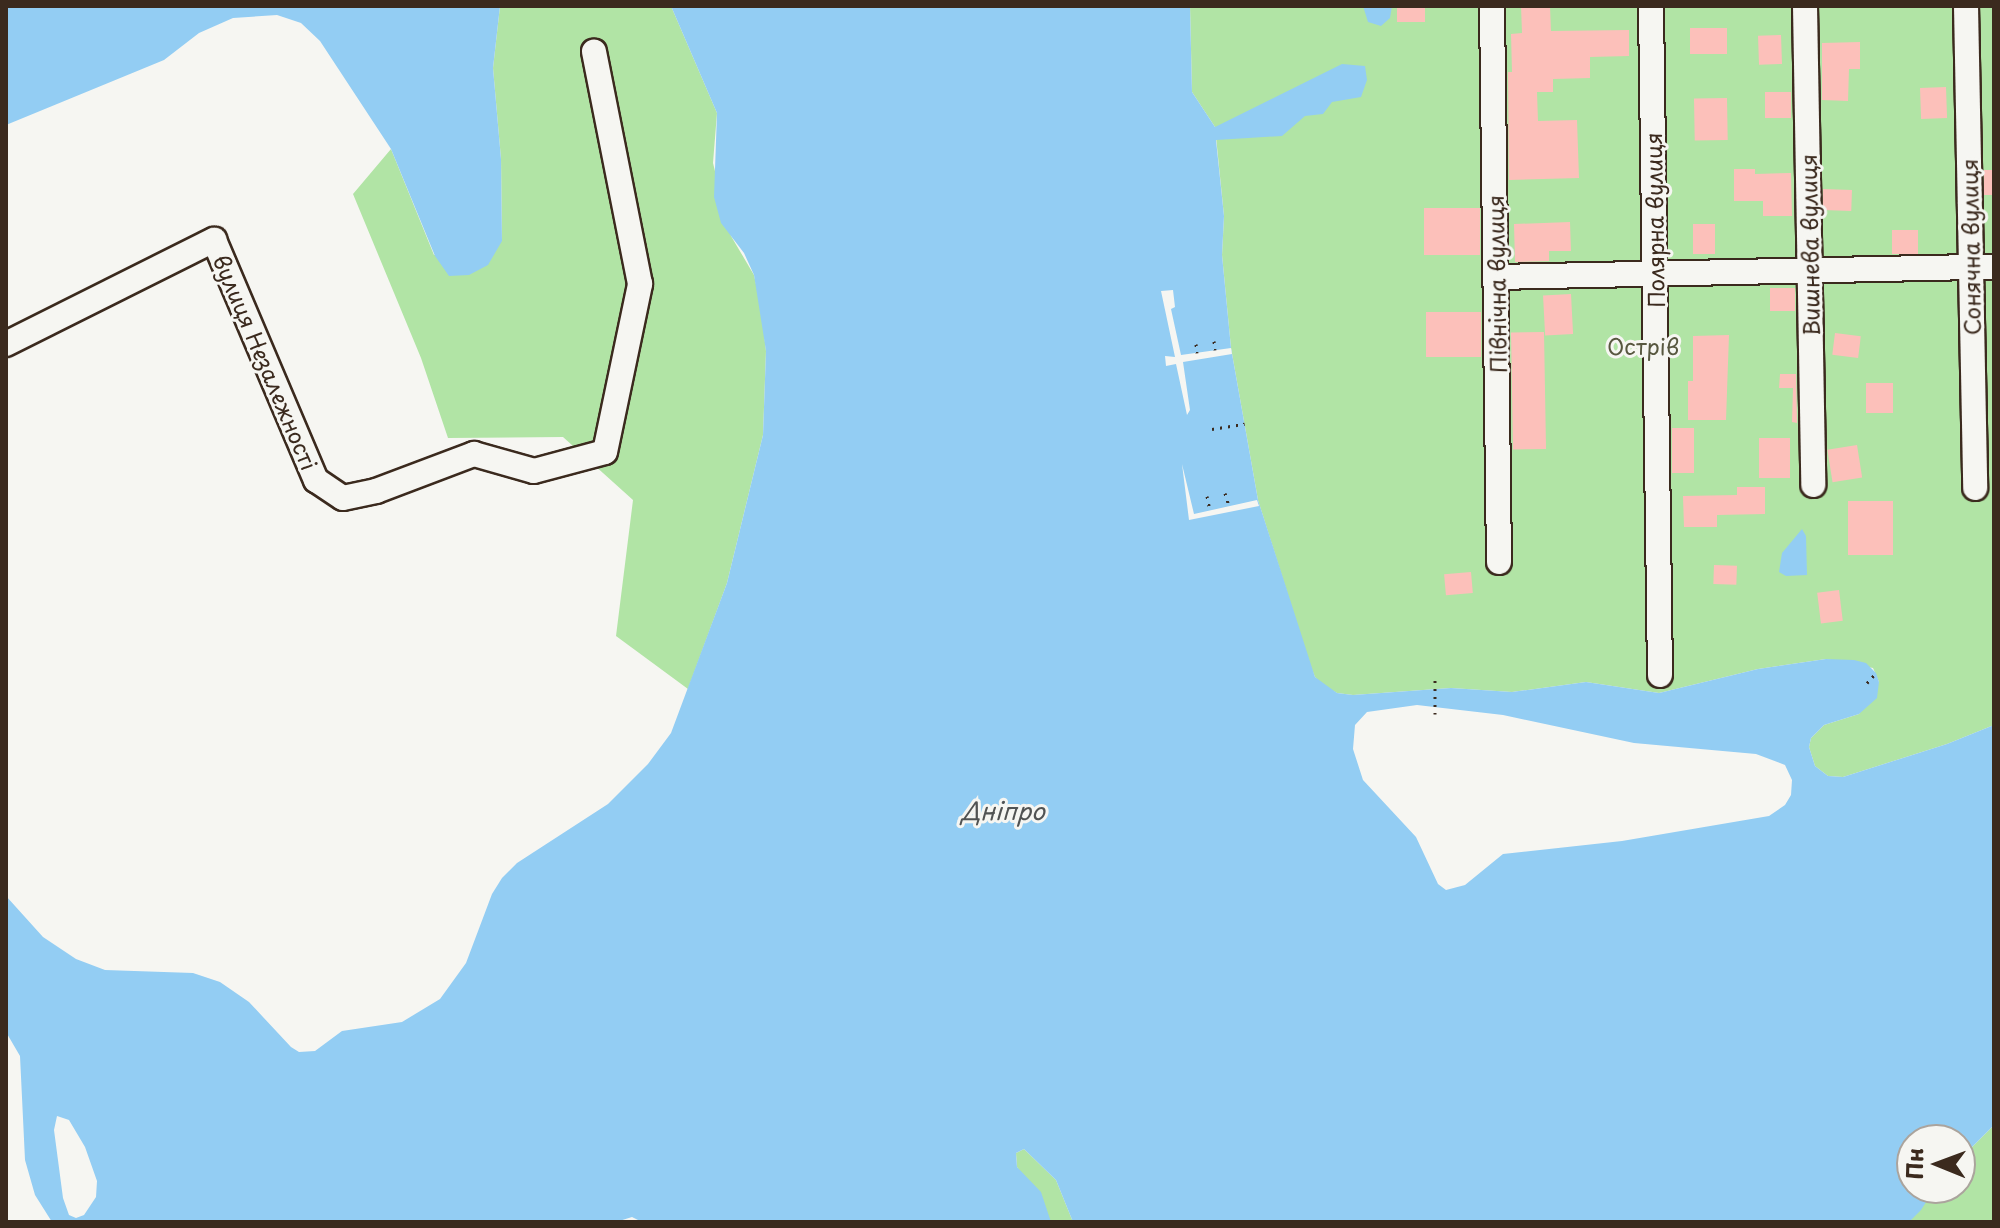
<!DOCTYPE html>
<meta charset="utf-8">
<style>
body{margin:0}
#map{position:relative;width:2000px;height:1228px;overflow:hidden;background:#f6f6f2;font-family:"Playpen Sans",sans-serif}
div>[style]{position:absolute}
.green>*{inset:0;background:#b1e4a5}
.water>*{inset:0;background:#93cdf3}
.pier>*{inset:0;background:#f6f6f2}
.building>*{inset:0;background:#fcc0ba;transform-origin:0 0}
.path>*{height:3px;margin-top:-1.5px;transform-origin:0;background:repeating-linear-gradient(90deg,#3b2a1e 0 2px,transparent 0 8px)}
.roads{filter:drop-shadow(2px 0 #3b2a1e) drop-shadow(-2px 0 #3b2a1e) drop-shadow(0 2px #3b2a1e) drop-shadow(0 -2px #3b2a1e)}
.minor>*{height:24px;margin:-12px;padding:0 12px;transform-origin:12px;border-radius:12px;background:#f6f6f2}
span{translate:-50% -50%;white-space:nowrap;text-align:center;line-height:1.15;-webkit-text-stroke:6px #f6f6f2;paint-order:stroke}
.street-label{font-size:22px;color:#3b2a1e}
.park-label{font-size:22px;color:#585840}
.water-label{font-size:24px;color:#515353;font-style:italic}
.frame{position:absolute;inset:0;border:8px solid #3b2a1e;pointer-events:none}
.north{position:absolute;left:1896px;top:1124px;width:80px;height:80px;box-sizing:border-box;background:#f6f6f2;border:2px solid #aba49d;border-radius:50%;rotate:271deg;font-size:22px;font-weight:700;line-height:32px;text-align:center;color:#3b2a1e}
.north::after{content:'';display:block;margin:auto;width:28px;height:36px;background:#3b2a1e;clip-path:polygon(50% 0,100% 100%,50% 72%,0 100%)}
</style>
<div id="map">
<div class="green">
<i style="clip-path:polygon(500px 6px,671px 6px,717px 113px,713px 163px,731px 236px,754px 275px,761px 307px,766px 351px,763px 435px,727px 583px,688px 689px,616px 636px,633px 500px,563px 437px,448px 438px,421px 358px,353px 194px,391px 149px,434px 255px,502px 241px,501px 159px,493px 68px)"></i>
<i style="clip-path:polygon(1190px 6px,1994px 6px,1994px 725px,1947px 744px,1843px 777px,1828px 776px,1815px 766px,1809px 747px,1811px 738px,1824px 725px,1859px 714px,1879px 682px,1873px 668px,1826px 659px,1758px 669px,1659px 693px,1586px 682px,1512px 692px,1451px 688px,1353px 695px,1337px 693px,1324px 686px,1315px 677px,1309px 662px,1258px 500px,1231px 348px,1222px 255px,1224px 216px,1215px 127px,1192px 92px)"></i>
<i style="clip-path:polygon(1994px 1125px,1994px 1222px,1909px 1222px,1935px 1188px,1960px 1188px,1960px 1159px)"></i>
<i style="clip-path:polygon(1024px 1149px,1056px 1180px,1073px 1222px,1051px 1222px,1017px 1167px,1016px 1153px)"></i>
</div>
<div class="water">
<i style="clip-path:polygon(6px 6px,500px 6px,493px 68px,501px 159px,502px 241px,488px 265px,469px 275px,449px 276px,435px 256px,391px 149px,320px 41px,301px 23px,277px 15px,233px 18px,199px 33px,164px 60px,6px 125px)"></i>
<i style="clip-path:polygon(evenodd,671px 6px,1190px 6px,1192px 92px,1215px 127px,1342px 64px,1365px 66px,1367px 80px,1361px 97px,1332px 102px,1323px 114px,1305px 116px,1282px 136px,1216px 140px,1224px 216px,1222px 255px,1231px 348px,1258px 500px,1315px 677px,1337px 693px,1353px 695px,1451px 688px,1512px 692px,1586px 682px,1659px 693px,1758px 669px,1826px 659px,1854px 660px,1866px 663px,1876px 673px,1879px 682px,1877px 698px,1859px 714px,1824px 725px,1811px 738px,1809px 747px,1815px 766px,1828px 776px,1843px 777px,1947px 744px,1994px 725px,1994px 1125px,1960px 1159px,1960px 1140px,1912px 1140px,1912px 1188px,1935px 1188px,1921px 1210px,1909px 1222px,1073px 1222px,1056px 1180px,1024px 1149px,1016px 1153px,1017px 1167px,1041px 1192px,1051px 1222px,642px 1222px,632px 1217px,616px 1222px,52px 1222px,35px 1195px,25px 1160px,20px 1056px,6px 1032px,6px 896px,43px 937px,76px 959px,105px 970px,193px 973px,220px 982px,249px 1002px,291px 1047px,299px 1052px,315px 1051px,342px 1031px,402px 1022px,440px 999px,466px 963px,492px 894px,502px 878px,517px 863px,608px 804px,648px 764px,671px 733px,727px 583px,763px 435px,766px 351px,754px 275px,744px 253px,721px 223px,714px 197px,717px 113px,671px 6px,1417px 705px,1503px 715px,1634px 743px,1756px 754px,1785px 765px,1792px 780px,1791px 795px,1785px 805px,1769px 816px,1622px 841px,1503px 854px,1465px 885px,1446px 890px,1438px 884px,1416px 837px,1363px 780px,1353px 749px,1355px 725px,1367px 712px,1417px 705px,671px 6px,57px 1116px,69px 1120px,85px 1147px,97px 1181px,96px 1197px,84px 1215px,76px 1218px,69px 1215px,63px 1198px,54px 1130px,57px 1116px)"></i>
<i style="clip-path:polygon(1363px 6px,1392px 6px,1390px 18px,1381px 26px,1368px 22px)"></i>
<i style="clip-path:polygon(1802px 529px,1806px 536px,1807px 575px,1786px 576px,1779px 572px,1782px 553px)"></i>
</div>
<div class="pier">
<i style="clip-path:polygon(1173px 290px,1175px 307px,1171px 309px,1181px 355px,1231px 348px,1232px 354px,1183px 362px,1190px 410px,1187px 415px,1176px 364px,1166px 366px,1165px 356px,1175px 357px,1161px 291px)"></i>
<i style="clip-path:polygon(1182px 464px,1194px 514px,1257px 500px,1259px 506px,1189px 520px)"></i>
</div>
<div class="building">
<i style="left:1397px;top:6px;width:28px;height:16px"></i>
<i style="clip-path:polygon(1521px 6px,1550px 6px,1551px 31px,1629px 30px,1629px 56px,1590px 57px,1590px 78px,1553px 79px,1553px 92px,1537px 92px,1538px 121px,1577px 120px,1579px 178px,1509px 180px,1508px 72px,1512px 72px,1511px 34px,1522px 33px)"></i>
<i style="left:1727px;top:28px;width:26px;height:37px;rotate:90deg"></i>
<i style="left:1781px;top:35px;width:29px;height:23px;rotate:88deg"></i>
<i style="clip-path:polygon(1860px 42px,1860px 69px,1849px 69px,1848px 101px,1822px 100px,1822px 43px)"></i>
<i style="left:1946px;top:87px;width:31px;height:26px;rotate:88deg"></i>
<i style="left:1765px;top:92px;width:26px;height:26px"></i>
<i style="left:1727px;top:98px;width:42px;height:33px;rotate:89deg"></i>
<i style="clip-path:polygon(1734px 169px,1755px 169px,1755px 174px,1791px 173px,1792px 216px,1763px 216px,1763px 201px,1734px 201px)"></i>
<i style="left:1984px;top:170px;width:10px;height:25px"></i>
<i style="left:1823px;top:189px;width:29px;height:21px;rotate:2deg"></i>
<i style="left:1480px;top:208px;width:47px;height:56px;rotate:90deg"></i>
<i style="clip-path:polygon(1570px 222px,1571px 251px,1549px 251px,1549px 261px,1515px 262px,1514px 224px)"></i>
<i style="left:1693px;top:224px;width:22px;height:30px"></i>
<i style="left:1892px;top:230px;width:26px;height:24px"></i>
<i style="left:1795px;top:288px;width:23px;height:25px;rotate:90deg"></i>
<i style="left:1571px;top:294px;width:40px;height:28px;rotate:87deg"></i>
<i style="left:1426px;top:312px;width:55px;height:45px"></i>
<i style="left:1544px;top:332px;width:117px;height:33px;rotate:89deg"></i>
<i style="left:1835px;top:333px;width:26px;height:22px;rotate:7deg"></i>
<i style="clip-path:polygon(1729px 335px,1726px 420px,1688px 420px,1688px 381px,1693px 381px,1693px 336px)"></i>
<i style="clip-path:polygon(1780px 374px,1796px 374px,1797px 423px,1792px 422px,1793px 388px,1779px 388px)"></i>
<i style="left:1866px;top:383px;width:27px;height:30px"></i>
<i style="left:1672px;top:428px;width:22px;height:45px"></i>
<i style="left:1759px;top:438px;width:31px;height:40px"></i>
<i style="left:1857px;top:445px;width:33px;height:30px;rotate:81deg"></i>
<i style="clip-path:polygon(1737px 487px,1765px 487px,1765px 514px,1717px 515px,1717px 527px,1684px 527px,1683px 496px,1737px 495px)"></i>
<i style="left:1848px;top:501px;width:45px;height:54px"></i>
<i style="left:1714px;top:565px;width:23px;height:19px;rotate:2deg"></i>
<i style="left:1471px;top:572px;width:21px;height:27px;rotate:85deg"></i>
<i style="left:1839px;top:590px;width:31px;height:22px;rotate:83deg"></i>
</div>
<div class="path">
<i style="left:1214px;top:341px;width:9px;rotate:84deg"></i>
<i style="left:1196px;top:344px;width:9px;rotate:84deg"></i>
<i style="left:1212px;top:429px;width:33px;rotate:-9deg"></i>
<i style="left:1225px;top:493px;width:14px;rotate:73deg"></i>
<i style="left:1207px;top:496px;width:14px;rotate:78deg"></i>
<i style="left:1867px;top:683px;width:13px;rotate:-48deg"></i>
<i style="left:1435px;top:714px;width:34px;rotate:-90deg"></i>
</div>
<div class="roads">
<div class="minor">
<i style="left:1492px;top:6px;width:556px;rotate:89.28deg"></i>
<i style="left:1651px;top:6px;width:669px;rotate:89.23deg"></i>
<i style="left:1805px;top:6px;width:479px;rotate:89deg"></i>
<i style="left:1966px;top:6px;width:482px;rotate:88.9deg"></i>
<i style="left:1496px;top:277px;width:498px;rotate:-1.2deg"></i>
<i style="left:6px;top:344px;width:233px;rotate:-26.6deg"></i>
<i style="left:214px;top:240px;width:261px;rotate:67deg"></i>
<i style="left:316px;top:480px;width:32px;rotate:34deg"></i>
<i style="left:343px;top:498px;width:34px;rotate:-12deg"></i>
<i style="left:376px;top:491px;width:105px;rotate:-20.7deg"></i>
<i style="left:474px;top:454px;width:62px;rotate:15.8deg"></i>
<i style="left:534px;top:471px;width:73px;rotate:-15deg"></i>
<i style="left:605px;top:452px;width:172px;rotate:-78.2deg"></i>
<i style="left:640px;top:284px;width:237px;rotate:-101.2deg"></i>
</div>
</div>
<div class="street-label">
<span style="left:1654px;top:220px;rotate:-91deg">Полярна вулиця</span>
<span style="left:1809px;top:245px;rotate:-91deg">Вишнева вулиця</span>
<span style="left:1970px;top:247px;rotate:-91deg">Сонячна вулиця</span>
<span style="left:1496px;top:284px;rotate:-91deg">Північна вулиця</span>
<span style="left:266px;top:362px;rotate:67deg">вулиця Незалежності</span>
</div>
<div class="park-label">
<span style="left:1643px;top:346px">Острів</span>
</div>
<div class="water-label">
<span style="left:1003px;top:811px">Дніпро</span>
</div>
<div class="frame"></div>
<div class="north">Пн</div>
</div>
